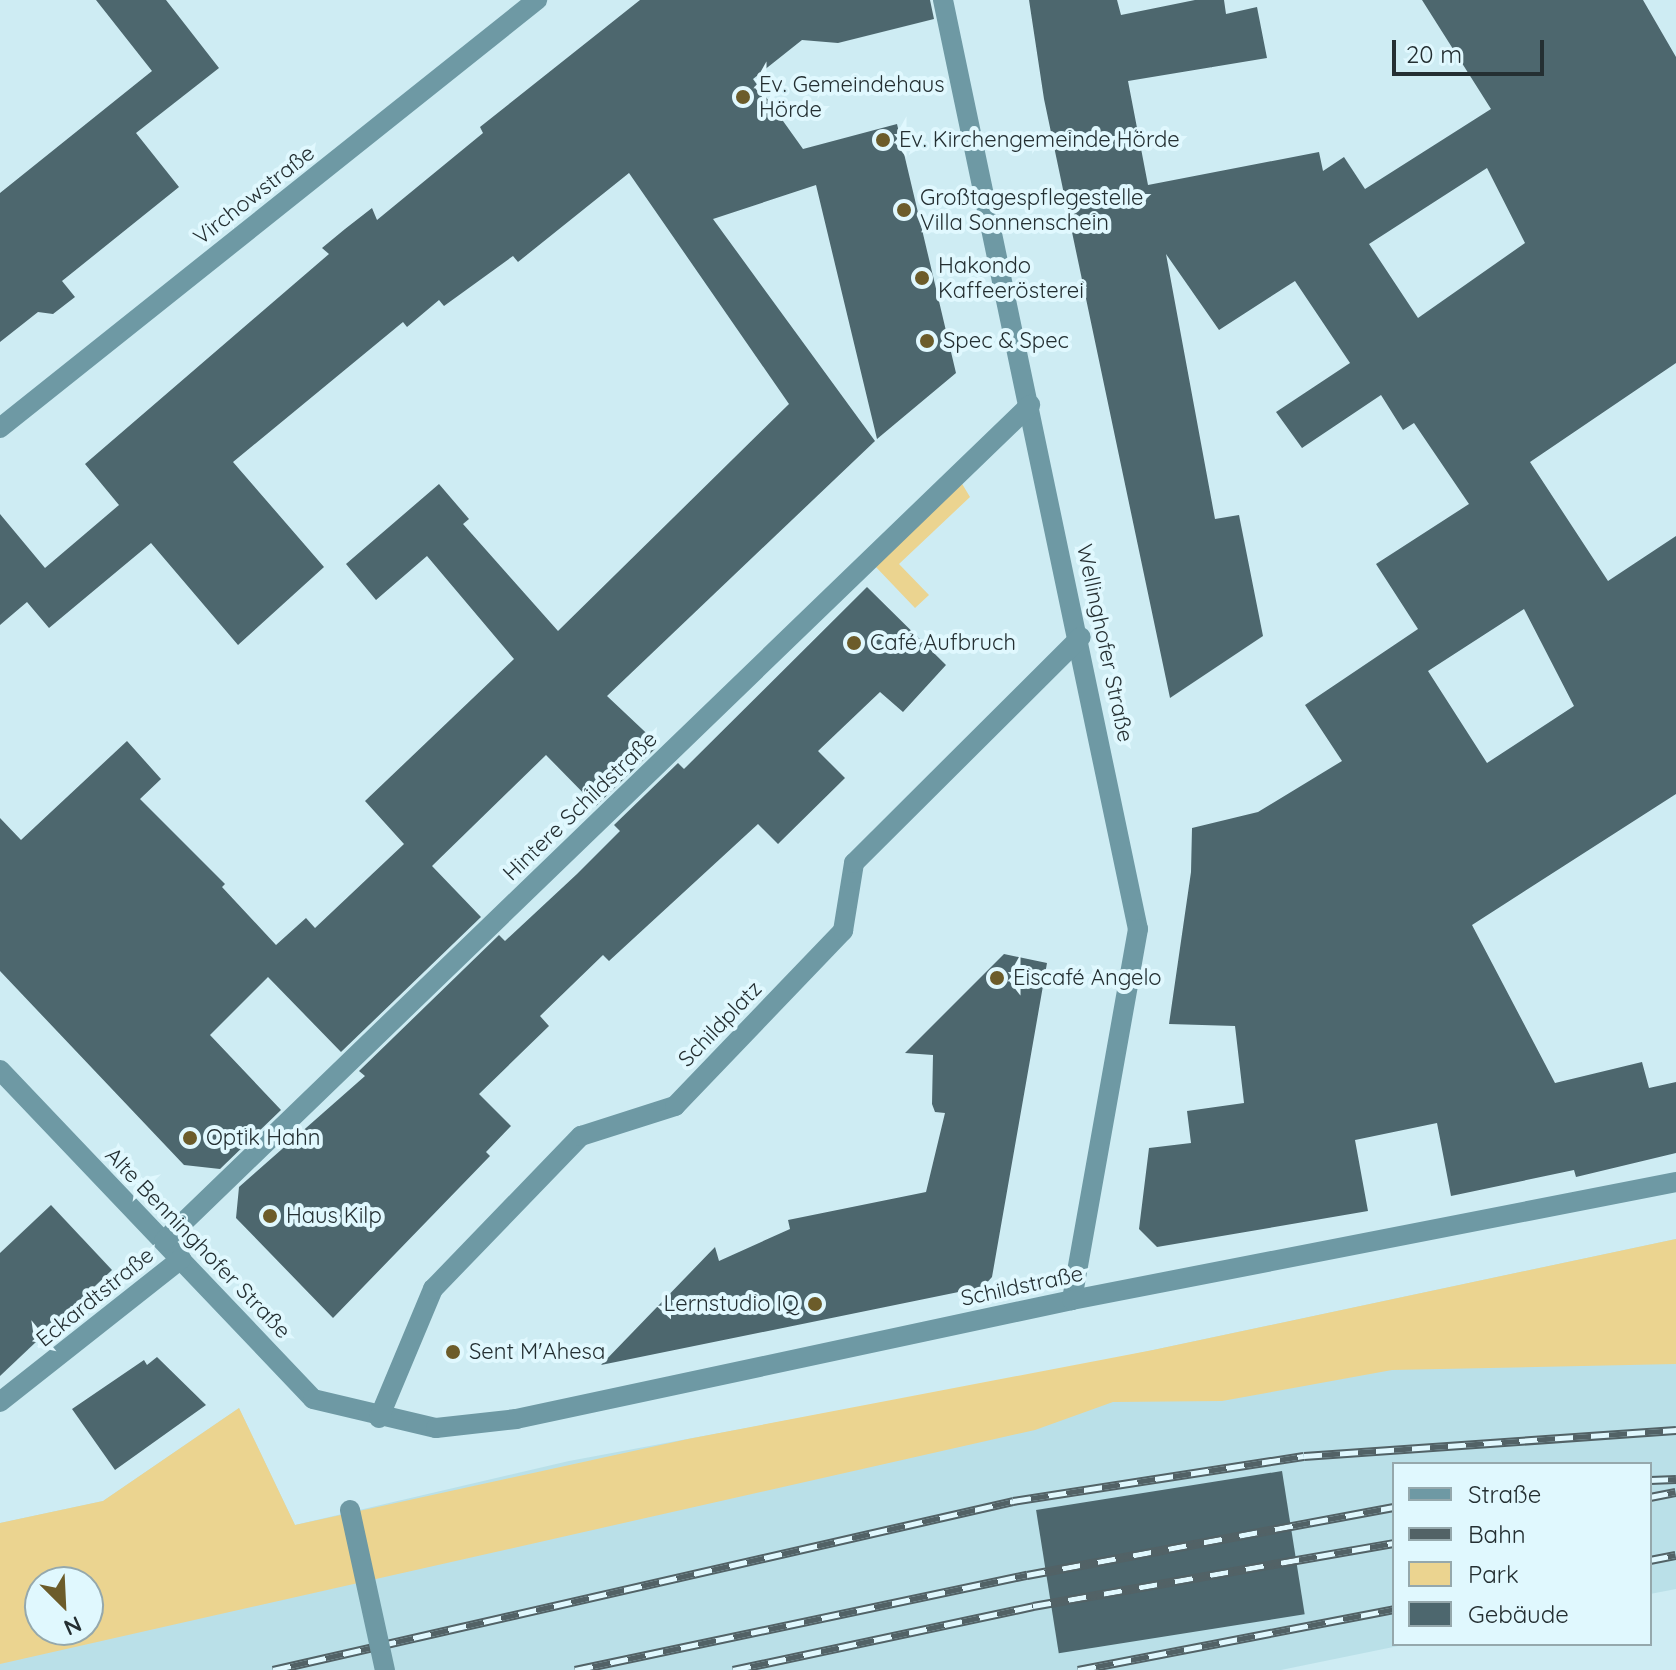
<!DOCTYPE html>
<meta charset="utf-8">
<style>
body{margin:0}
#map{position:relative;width:1676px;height:1670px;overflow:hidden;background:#ceecf3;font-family:Quicksand,sans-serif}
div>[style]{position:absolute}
.built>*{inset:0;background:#bae0e8}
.green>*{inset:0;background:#ebd490}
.building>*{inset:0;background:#4d676e;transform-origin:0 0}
.minor>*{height:20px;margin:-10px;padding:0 10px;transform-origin:10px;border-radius:10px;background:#6e99a4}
.rail>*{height:9px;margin-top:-4.5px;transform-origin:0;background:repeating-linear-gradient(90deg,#e0f8fe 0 18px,#526266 0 36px);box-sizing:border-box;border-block:2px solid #526266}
.minor-bridge>*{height:20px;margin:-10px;padding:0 10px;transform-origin:10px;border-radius:10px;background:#6e99a4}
.dots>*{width:22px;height:22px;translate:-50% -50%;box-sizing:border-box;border:4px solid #e0f8fe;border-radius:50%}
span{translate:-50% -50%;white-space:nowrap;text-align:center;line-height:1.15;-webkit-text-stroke:8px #e0f8fe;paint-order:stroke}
.poi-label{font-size:22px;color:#242f32}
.left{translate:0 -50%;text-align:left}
.right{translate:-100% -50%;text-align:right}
.street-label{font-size:22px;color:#242f32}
.legend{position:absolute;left:1392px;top:1462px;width:260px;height:184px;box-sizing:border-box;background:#e0f8fe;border:2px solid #95a8ac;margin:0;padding:10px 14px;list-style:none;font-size:24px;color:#242f32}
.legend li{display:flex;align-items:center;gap:16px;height:40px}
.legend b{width:40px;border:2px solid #95a8ac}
.north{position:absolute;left:24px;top:1566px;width:80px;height:80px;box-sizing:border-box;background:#e0f8fe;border:2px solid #95a8ac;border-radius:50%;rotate:156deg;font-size:22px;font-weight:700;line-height:32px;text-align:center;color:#242f32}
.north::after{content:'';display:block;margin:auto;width:28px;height:36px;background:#6c5c2a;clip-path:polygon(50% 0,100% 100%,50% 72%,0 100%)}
.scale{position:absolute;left:1392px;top:40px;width:152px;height:36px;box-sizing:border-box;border:4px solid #242f32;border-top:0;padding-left:10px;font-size:24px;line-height:28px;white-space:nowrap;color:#242f32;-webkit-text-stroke:6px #e0f8fe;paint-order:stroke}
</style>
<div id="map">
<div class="built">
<i style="clip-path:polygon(evenodd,1676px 1239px,1676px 1589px,1650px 1594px,1650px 1464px,1394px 1464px,1394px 1644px,1408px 1644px,1281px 1670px,0 1670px,0 1523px,103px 1501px,239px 1408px,295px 1525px,569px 1461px,1073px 1367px,1676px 1239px,40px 1582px,88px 1582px,88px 1630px,40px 1630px,40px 1582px)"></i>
</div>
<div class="green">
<i style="clip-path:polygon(961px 482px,970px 497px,899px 564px,929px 595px,915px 608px,874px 565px)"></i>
<i style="clip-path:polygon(evenodd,1676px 1239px,1676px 1364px,1392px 1370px,1222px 1401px,1113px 1402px,1035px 1430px,0 1664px,0 1523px,103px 1501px,239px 1408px,295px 1525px,688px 1439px,1153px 1350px,1676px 1239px,40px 1582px,88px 1582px,88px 1630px,40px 1630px,40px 1582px)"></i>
</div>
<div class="building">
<i style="clip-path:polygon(96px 0,166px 0,219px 68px,136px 133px,179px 187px,62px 281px,75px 297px,53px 314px,38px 312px,0 342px,0 193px,152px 71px)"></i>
<i style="clip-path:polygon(640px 0,930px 0,934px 19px,838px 43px,802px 40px,753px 79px,803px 149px,897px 124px,956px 373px,877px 439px,816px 185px,713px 219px,875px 441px,607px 696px,659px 745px,596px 806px,546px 755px,432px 866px,481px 917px,341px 1052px,268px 977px,210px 1035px,281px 1110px,220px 1169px,184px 1165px,0 971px,0 818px,21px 840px,127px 741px,161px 779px,140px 799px,225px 884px,222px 887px,276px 945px,306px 918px,315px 928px,404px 844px,365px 801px,514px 659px,427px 556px,376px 600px,346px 564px,439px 484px,469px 519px,463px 524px,558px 631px,789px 404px,629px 173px,518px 262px,513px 256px,444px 306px,439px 300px,407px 327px,403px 322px,233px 462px,324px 567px,238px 645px,151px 543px,49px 628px,27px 602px,0 625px,0 514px,45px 568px,119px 505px,85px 464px,329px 254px,322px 248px,345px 229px,372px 208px,377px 220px,483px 133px,480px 127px)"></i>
<i style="clip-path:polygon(evenodd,1029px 0,1117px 0,1121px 15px,1195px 0,1224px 0,1226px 14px,1257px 7px,1267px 58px,1128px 81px,1148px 185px,1319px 152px,1323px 171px,1344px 157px,1365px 189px,1491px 109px,1422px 0,1643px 0,1676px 57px,1676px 363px,1530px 462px,1608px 581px,1676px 536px,1676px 794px,1472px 925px,1555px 1083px,1642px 1062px,1649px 1088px,1676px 1082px,1676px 1153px,1576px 1177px,1574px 1170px,1451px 1196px,1437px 1123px,1355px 1140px,1368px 1211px,1157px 1247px,1139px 1229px,1149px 1148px,1191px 1143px,1187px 1111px,1244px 1103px,1235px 1026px,1169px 1024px,1191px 872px,1192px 828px,1258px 812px,1342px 761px,1305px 705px,1418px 629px,1376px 564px,1469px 504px,1414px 423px,1403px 430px,1381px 395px,1302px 448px,1276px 412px,1350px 363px,1295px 281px,1219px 330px,1166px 254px,1215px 519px,1239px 515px,1263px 636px,1170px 698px,1044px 99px,1029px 0,1487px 168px,1525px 243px,1418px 318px,1369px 244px,1487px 168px,1029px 0,1524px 609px,1574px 706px,1487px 763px,1428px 671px,1524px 609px)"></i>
<i style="clip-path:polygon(867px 587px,946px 665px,903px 712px,880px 692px,818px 751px,845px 778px,778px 844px,758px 824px,609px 961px,603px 955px,540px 1016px,549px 1026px,479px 1094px,511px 1126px,486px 1152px,490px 1156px,333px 1318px,236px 1218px,239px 1187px,365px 1076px,359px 1071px,499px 935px,505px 941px,577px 874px,620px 831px,614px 825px,678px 763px,684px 769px)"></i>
<i style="clip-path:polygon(1004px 954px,1047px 963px,992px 1277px,983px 1287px,601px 1365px,715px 1247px,719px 1261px,790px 1229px,788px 1220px,926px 1192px,945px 1113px,935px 1112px,932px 1104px,933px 1055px,905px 1053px)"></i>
<i style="clip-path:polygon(51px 1205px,112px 1270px,0 1376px,0 1253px)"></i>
<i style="clip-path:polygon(157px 1357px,206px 1405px,115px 1470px,72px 1409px,144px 1360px,147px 1365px)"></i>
<i style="left:1282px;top:1471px;width:145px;height:249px;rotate:81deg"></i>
</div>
<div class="minor">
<i style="left:943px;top:0;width:949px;rotate:78.15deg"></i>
<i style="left:1138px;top:929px;width:377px;rotate:100.1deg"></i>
<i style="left:0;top:428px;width:687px;rotate:-38.56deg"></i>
<i style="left:0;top:1070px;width:454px;rotate:46.4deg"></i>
<i style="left:313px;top:1399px;width:126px;rotate:13.3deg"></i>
<i style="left:436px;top:1428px;width:81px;rotate:-6.4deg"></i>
<i style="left:516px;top:1419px;width:569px;rotate:-12.08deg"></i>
<i style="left:1072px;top:1300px;width:615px;rotate:-11.05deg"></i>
<i style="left:164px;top:1241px;width:1204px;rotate:-43.99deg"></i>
<i style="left:0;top:1402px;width:231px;rotate:-38.3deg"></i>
<i style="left:379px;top:1418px;width:140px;rotate:-67.3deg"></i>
<i style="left:433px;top:1289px;width:213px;rotate:-46deg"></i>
<i style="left:581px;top:1136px;width:99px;rotate:-17.7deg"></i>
<i style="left:675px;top:1106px;width:243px;rotate:-46.2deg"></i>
<i style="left:843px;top:931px;width:69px;rotate:-80.8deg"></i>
<i style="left:854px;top:863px;width:320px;rotate:-44.9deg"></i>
</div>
<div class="rail">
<i style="left:1650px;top:1480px;width:26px;rotate:-2deg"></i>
<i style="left:1650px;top:1497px;width:26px;rotate:-11deg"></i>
<i style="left:1650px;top:1560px;width:26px;rotate:-11deg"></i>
<i style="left:273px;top:1670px;width:759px;rotate:-12.86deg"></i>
<i style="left:1013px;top:1501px;width:294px;rotate:-8.8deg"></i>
<i style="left:1304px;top:1456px;width:373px;rotate:-4deg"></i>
<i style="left:575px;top:1670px;width:462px;rotate:-11.9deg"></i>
<i style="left:1027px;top:1575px;width:373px;rotate:-10.5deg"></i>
<i style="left:733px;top:1670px;width:307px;rotate:-12deg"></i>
<i style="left:1033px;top:1606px;width:366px;rotate:-9.9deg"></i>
<i style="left:1078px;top:1670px;width:322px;rotate:-10.9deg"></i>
</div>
<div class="minor-bridge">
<i style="left:350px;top:1510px;width:164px;rotate:77.7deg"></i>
</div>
<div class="dots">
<i style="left:743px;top:97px;background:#6c5c2a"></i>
<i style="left:883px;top:140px;background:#6c5c2a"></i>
<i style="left:904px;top:210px;background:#6c5c2a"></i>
<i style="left:922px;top:278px;background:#6c5c2a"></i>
<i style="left:927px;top:341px;background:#6c5c2a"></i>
<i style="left:854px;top:643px;background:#6c5c2a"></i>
<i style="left:997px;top:978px;background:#6c5c2a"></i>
<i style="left:190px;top:1138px;background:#6c5c2a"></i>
<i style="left:270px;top:1216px;background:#6c5c2a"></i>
<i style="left:815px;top:1304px;background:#6c5c2a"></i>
<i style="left:453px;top:1352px;background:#6c5c2a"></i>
</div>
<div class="poi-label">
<span class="left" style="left:759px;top:97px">Ev. Gemeindehaus<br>Hörde</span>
<span class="left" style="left:899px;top:140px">Ev. Kirchengemeinde Hörde</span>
<span class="left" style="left:920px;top:210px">Großtagespflegestelle<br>Villa Sonnenschein</span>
<span class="left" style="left:938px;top:278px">Hakondo<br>Kaffeerösterei</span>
<span class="left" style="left:943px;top:341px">Spec &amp; Spec</span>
<span class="left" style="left:870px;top:643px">Café Aufbruch</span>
<span class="left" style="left:1013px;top:978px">Eiscafé Angelo</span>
<span class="left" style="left:206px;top:1138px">Optik Hahn</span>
<span class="left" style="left:286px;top:1216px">Haus Kilp</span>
<span class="right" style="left:799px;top:1304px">Lernstudio IQ</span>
<span class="left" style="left:469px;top:1352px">Sent M'Ahesa</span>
</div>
<div class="street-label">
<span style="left:254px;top:195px;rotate:-38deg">Virchowstraße</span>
<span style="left:1105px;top:643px;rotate:78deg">Wellinghofer Straße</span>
<span style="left:580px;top:806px;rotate:-44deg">Hintere Schildstraße</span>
<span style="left:720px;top:1024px;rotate:-46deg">Schildplatz</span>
<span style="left:198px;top:1243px;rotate:46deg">Alte Benninghofer Straße</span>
<span style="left:1022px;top:1286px;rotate:-12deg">Schildstraße</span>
<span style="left:95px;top:1297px;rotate:-39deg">Eckardtstraße</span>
</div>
<ul class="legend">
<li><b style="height:10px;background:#6e99a4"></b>Straße</li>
<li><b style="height:10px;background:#526266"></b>Bahn</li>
<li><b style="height:22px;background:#ebd490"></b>Park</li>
<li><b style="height:22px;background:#4d676e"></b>Gebäude</li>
</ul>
<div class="north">N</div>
<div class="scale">20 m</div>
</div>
